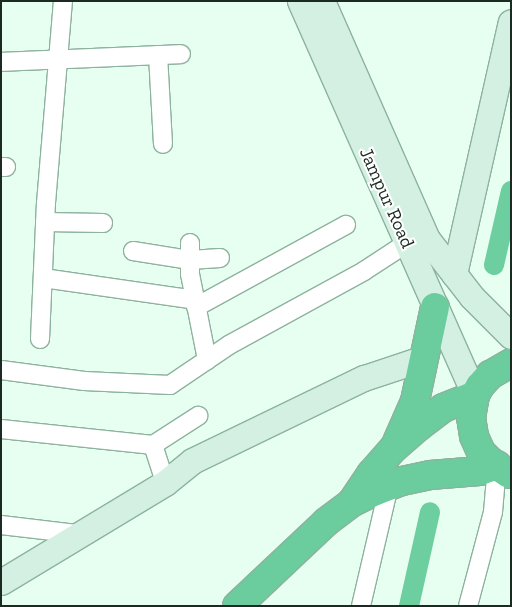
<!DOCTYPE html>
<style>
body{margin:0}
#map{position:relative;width:512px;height:607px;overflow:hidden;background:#e7fff1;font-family:"Zilla Slab",serif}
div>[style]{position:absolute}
.canal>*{height:20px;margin:-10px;padding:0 10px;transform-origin:10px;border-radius:10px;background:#6dce9f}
.roads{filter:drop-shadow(1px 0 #8db29e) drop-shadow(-1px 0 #8db29e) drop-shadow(0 1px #8db29e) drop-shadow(0 -1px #8db29e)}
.street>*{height:18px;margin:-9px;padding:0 9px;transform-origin:9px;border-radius:9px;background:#fff}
.secondary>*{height:25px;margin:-12.5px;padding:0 12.5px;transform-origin:12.5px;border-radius:12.5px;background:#d3f0e2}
.highway>*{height:28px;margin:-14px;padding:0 14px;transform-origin:14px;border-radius:14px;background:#6bcc9d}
span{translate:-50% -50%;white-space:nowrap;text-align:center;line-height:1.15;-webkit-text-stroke:4px #fff;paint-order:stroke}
.street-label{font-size:19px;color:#1b2a22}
.frame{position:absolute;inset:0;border:2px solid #1b2a22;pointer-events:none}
</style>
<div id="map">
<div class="canal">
<i style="left:494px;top:265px;width:76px;rotate:-77.1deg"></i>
<i style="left:409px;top:606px;width:96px;rotate:-77.4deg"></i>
</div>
<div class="roads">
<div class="street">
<i style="left:158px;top:55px;width:89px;rotate:86.8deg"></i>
<i style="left:1px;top:62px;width:180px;rotate:-2.5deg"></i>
<i style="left:1px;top:167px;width:5px"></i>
<i style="left:45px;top:222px;width:58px;rotate:1deg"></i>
<i style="left:190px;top:243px;width:31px;rotate:90deg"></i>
<i style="left:190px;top:274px;width:88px;rotate:78.8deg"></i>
<i style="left:133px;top:251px;width:58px;rotate:9deg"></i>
<i style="left:190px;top:260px;width:30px;rotate:-4deg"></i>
<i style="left:43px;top:278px;width:154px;rotate:8.2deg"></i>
<i style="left:196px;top:307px;width:171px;rotate:-28.7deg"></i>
<i style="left:40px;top:339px;width:136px;rotate:-87.5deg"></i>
<i style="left:46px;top:203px;width:203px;rotate:-85.2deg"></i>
<i style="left:1px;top:370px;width:84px;rotate:7.5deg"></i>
<i style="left:84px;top:381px;width:86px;rotate:2.7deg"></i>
<i style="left:170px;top:385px;width:71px;rotate:-34.1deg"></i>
<i style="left:229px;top:345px;width:154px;rotate:-28.7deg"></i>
<i style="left:364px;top:271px;width:51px;rotate:-33.1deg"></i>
<i style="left:1px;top:429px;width:153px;rotate:6deg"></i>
<i style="left:153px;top:445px;width:54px;rotate:-32.8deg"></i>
<i style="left:153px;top:445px;width:40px;rotate:72deg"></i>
<i style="left:1px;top:525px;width:78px;rotate:6.7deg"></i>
<i style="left:361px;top:606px;width:123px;rotate:-76.9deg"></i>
<i style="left:468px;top:606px;width:97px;rotate:-75.1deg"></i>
<i style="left:493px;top:512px;width:47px;rotate:-85.1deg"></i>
</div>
<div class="secondary">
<i style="left:300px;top:1px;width:431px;rotate:66.1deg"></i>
<i style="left:322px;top:1px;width:260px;rotate:66.2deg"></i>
<i style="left:427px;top:239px;width:73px;rotate:52.2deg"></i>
<i style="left:472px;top:297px;width:55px;rotate:45deg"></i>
<i style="left:454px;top:274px;width:258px;rotate:-77.3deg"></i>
<i style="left:1px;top:582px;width:192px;rotate:-31.1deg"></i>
<i style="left:165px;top:483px;width:35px;rotate:-39deg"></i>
<i style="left:192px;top:461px;width:191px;rotate:-25.8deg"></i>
<i style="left:364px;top:378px;width:63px;rotate:-18.4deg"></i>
</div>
<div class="highway">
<i style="left:397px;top:442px;width:45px;rotate:-66.3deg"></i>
<i style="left:415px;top:401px;width:96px;rotate:-78deg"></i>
<i style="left:509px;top:474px;width:23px;rotate:-146deg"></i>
<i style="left:490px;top:461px;width:13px;rotate:-135deg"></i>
<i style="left:481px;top:452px;width:17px;rotate:-114deg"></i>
<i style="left:474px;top:436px;width:18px;rotate:-99deg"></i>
<i style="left:471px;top:418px;width:23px;rotate:-80deg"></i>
<i style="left:475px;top:395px;width:10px;rotate:-61deg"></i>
<i style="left:480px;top:386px;width:15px;rotate:-48deg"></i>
<i style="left:490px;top:375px;width:24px;rotate:-30deg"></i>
<i style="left:352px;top:502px;width:34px;rotate:-56deg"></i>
<i style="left:371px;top:474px;width:35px;rotate:-49deg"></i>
<i style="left:394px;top:448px;width:32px;rotate:-41deg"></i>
<i style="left:418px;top:427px;width:31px;rotate:-37deg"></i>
<i style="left:443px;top:408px;width:35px;rotate:-22deg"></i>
<i style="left:237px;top:606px;width:122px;rotate:-43.3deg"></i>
<i style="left:326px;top:522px;width:31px;rotate:-37deg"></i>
<i style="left:351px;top:503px;width:28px;rotate:-26deg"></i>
<i style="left:376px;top:491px;width:28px;rotate:-21deg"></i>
<i style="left:402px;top:481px;width:29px;rotate:-12deg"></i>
<i style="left:430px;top:475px;width:50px;rotate:-4.6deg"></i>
<i style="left:480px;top:471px;width:18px;rotate:-19deg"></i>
</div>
</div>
<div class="street-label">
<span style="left:387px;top:198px;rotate:66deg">Jampur Road</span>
</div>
<div class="frame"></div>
</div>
